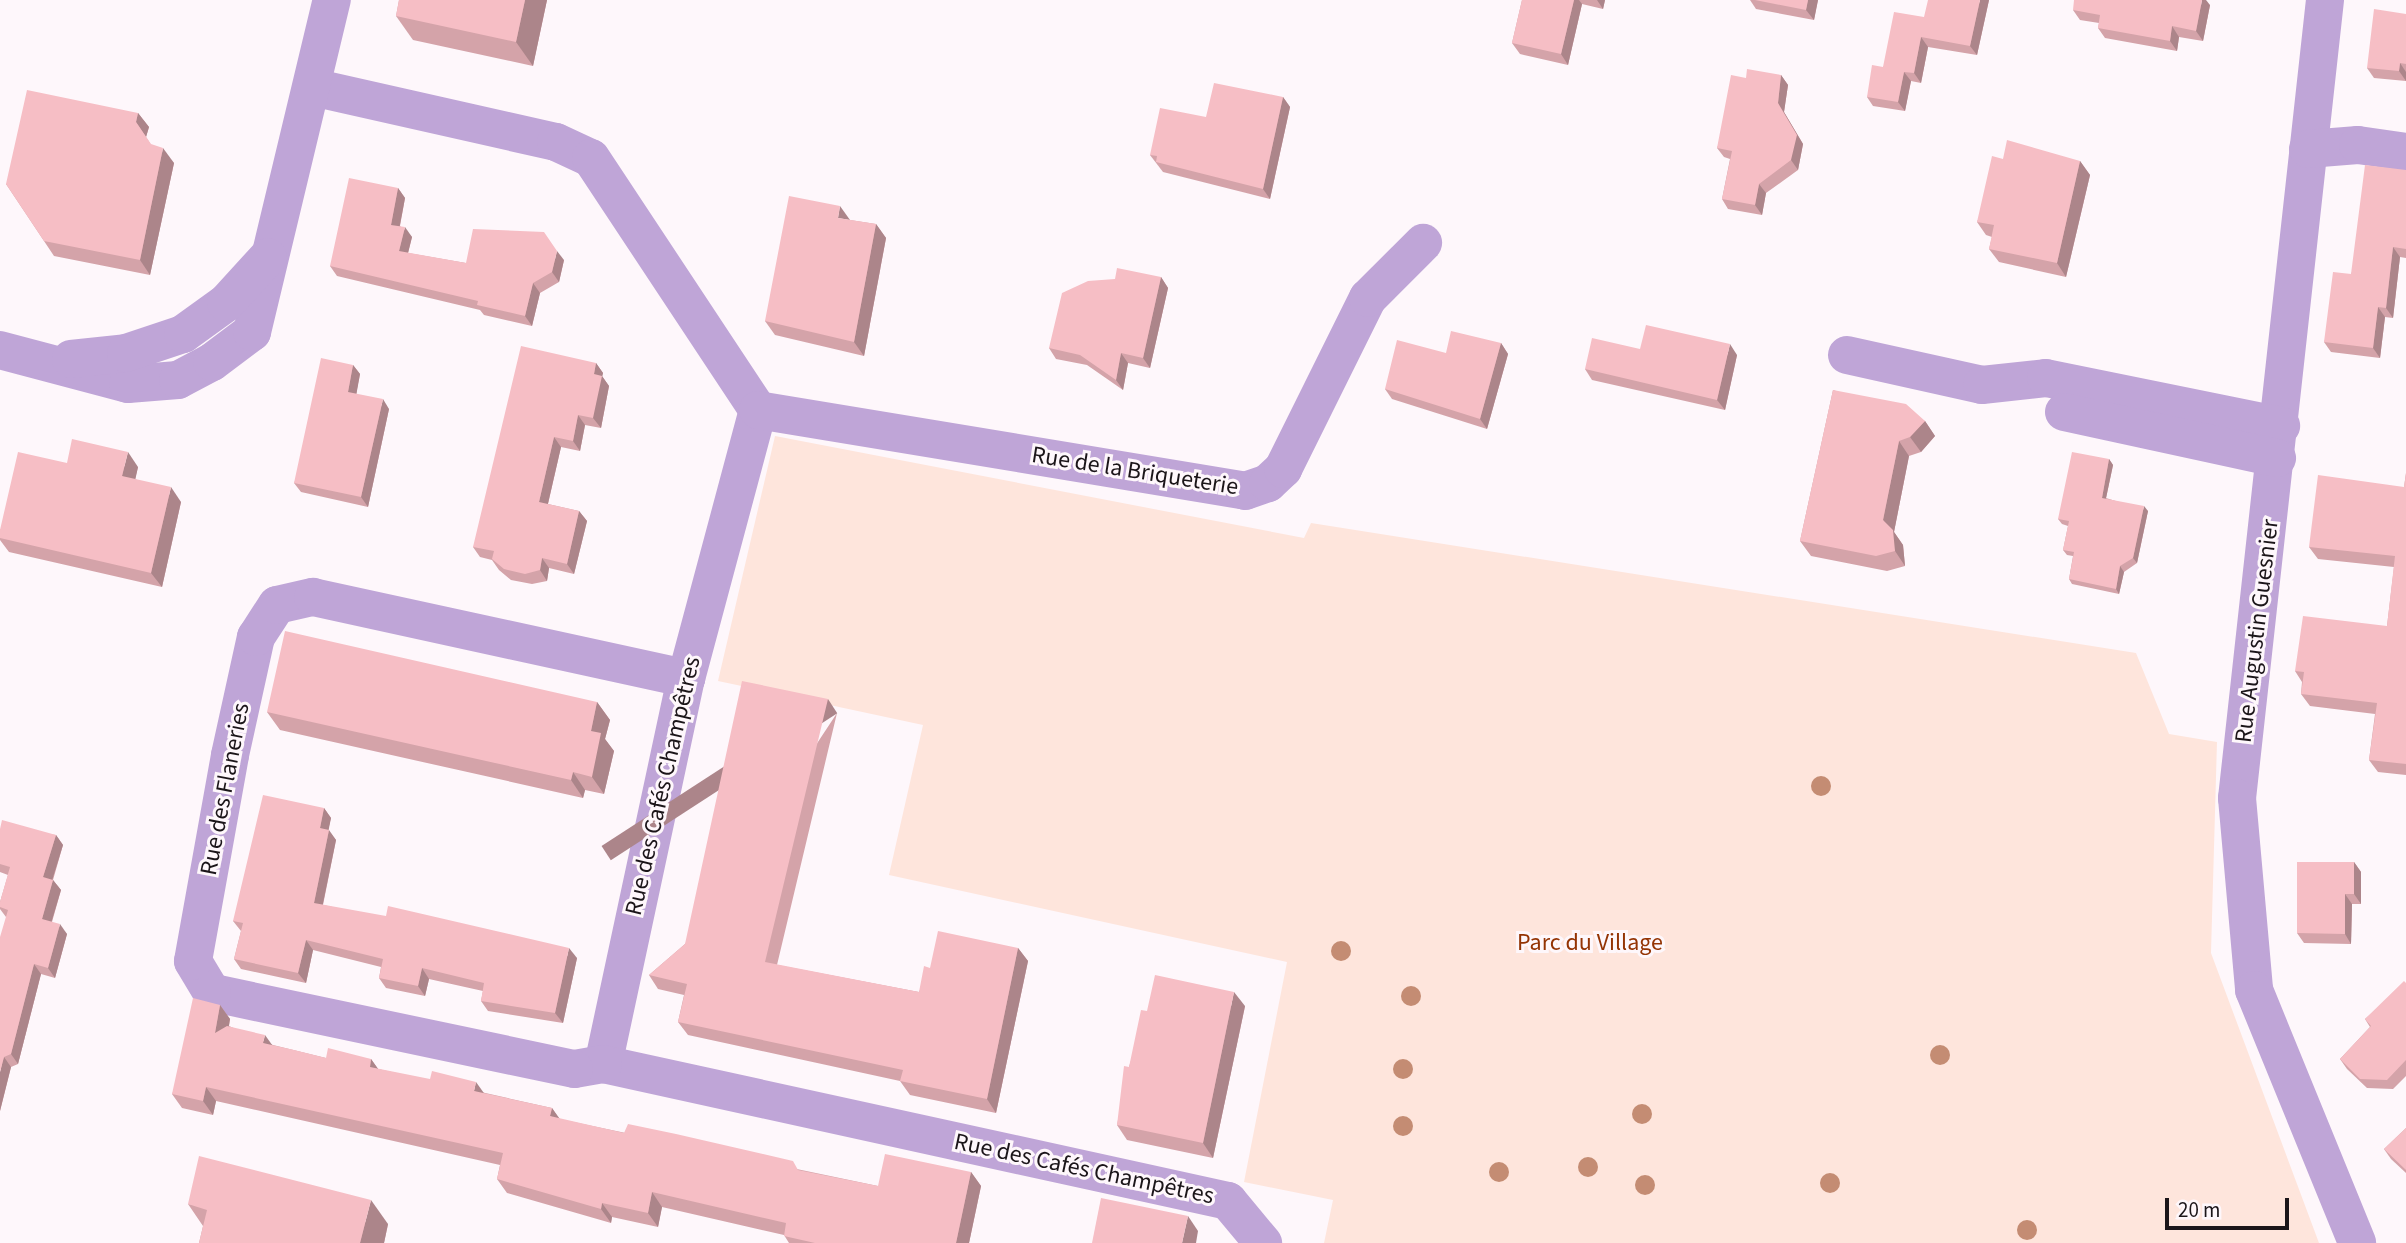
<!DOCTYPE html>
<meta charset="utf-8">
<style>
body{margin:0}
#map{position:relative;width:2406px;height:1243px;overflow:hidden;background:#fef7fb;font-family:"Source Sans 3",sans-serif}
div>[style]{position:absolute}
.green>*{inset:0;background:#fee5dc}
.minor>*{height:38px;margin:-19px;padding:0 19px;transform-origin:19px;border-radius:19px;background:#bfa5d7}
.trees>*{width:20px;height:20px;margin:-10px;border-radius:50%;background:#c48c73}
.wall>*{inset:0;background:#d4a3a9}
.shaded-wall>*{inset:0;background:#ac858a;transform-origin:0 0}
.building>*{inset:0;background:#f6bec5}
span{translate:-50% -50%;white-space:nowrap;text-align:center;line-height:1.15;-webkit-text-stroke:6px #fef7fb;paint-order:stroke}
.street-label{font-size:24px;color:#1b1519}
.park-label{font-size:24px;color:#943404}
.scale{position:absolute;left:2165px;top:1198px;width:124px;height:32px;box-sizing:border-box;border:4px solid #1b1519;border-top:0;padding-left:9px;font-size:21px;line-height:24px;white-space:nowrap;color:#1b1519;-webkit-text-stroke:5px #fef7fb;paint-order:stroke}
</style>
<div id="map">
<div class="green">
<i style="clip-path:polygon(775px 436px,1304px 538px,1311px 523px,2136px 653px,2169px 734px,2217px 742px,2211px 953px,2319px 1243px,1324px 1243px,1333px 1200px,1244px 1182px,1287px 962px,889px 875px,923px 725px,718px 681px)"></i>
</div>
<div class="minor">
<i style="left:2325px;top:0;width:803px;rotate:96.29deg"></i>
<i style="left:2237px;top:798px;width:193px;rotate:84.9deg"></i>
<i style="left:2254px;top:990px;width:273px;rotate:67.8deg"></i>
<i style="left:312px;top:87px;width:250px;rotate:12.7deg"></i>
<i style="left:556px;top:142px;width:38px;rotate:25deg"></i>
<i style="left:591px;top:158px;width:302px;rotate:56.5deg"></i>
<i style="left:758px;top:410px;width:278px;rotate:105deg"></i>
<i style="left:686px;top:678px;width:395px;rotate:102.1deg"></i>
<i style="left:603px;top:1064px;width:640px;rotate:12.36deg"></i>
<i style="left:1228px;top:1201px;width:55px;rotate:50.2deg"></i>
<i style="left:2308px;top:149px;width:50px;rotate:-4.6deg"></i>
<i style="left:2358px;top:145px;width:49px;rotate:8.3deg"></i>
<i style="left:0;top:350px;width:132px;rotate:14.9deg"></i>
<i style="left:128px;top:384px;width:50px;rotate:-4.6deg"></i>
<i style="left:178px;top:380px;width:38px;rotate:-28deg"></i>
<i style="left:212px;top:362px;width:50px;rotate:-36.9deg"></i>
<i style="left:252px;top:332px;width:342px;rotate:-76.5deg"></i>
<i style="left:1847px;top:355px;width:138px;rotate:12.5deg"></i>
<i style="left:1982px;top:385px;width:64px;rotate:-6.2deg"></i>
<i style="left:2046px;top:378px;width:240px;rotate:11.5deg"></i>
<i style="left:71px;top:359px;width:55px;rotate:-6.2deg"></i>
<i style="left:126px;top:353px;width:60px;rotate:-18.4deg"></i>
<i style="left:183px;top:334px;width:53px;rotate:-35.8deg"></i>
<i style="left:226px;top:303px;width:62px;rotate:-47.6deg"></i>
<i style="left:758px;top:410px;width:494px;rotate:9.4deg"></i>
<i style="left:1245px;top:491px;width:24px;rotate:-19deg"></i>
<i style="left:1268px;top:483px;width:21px;rotate:-43deg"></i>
<i style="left:1283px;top:469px;width:191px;rotate:-63.6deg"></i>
<i style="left:1368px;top:298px;width:78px;rotate:-45deg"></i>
<i style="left:2064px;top:412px;width:218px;rotate:12.2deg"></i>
<i style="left:603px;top:1064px;width:29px;rotate:170deg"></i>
<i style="left:574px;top:1069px;width:370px;rotate:-168.1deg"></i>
<i style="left:212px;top:993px;width:37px;rotate:-121deg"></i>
<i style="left:193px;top:961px;width:209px;rotate:-79.8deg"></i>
<i style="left:230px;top:755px;width:121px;rotate:-77.6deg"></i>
<i style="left:256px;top:637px;width:38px;rotate:-57deg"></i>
<i style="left:277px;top:605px;width:37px;rotate:-13deg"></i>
<i style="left:313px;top:597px;width:382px;rotate:12.3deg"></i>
</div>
<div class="trees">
<i style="left:1821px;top:786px"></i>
<i style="left:1341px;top:951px"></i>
<i style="left:1411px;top:996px"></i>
<i style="left:1940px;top:1055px"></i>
<i style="left:1403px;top:1069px"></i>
<i style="left:1642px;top:1114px"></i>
<i style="left:1403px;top:1126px"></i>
<i style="left:1588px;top:1167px"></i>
<i style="left:1499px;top:1172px"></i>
<i style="left:1830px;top:1183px"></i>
<i style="left:1645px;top:1185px"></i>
<i style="left:2027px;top:1230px"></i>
</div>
<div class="wall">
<i style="clip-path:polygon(399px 0,547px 0,533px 66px,413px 40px,396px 16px)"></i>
<i style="clip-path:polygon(1522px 0,1605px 0,1603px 9px,1582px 4px,1568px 65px,1520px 54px,1512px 43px)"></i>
<i style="clip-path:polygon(1750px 0,1818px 0,1814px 20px,1756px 9px)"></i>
<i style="clip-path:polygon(1989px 0,1977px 55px,1928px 47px,1921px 83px,1911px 81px,1905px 111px,1873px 106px,1867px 97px,1883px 67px,1924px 17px)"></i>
<i style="clip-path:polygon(2210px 5px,2203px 41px,2179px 37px,2177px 51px,2105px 38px,2098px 28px,2099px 23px,2080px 20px,2073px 10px)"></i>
<i style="clip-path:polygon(2406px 14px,2406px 81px,2374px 78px,2367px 68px)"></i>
<i style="clip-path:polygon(1781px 75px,1788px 85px,1784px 112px,1803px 144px,1798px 170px,1766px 193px,1762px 215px,1728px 209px,1722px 199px,1730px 159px,1724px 157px,1717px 148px,1746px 78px)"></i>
<i style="clip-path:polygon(1283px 97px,1290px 107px,1270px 199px,1163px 172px,1150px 155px,1206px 117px)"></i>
<i style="clip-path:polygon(138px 113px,149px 127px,146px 137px,151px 145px,174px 163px,150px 275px,54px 256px,6px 184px)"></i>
<i style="clip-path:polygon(2003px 159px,2080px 161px,2090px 175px,2066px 277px,1999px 262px,1989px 249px,1992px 237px,1986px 235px,1977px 222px)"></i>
<i style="clip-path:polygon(2406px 170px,2406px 258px,2400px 257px,2393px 318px,2385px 317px,2380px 358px,2331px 352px,2324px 342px,2351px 274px)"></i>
<i style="clip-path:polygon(398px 188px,405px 198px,400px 226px,412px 237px,408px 253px,466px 263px,564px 260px,559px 282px,540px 293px,532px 326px,484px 315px,480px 310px,337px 276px,330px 266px)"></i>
<i style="clip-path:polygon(850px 220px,876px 224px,886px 238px,864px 356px,775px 335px,765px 321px)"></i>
<i style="clip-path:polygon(1161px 277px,1168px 288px,1150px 368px,1128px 363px,1123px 390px,1087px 365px,1056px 359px,1049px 348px,1115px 279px)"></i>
<i style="clip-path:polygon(1501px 343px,1508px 354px,1487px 429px,1392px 399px,1385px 389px,1446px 353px)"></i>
<i style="clip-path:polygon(1640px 349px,1737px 355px,1725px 410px,1592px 380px,1585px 369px)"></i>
<i style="clip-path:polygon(596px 363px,603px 373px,602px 376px,609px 386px,601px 428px,585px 425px,580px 451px,561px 447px,548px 504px,579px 511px,587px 521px,574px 574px,549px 568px,547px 581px,532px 584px,511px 580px,499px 570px,492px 560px,480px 557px,473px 547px)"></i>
<i style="clip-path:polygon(353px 365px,360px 374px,356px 394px,389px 409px,368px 507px,301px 492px,294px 483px)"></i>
<i style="clip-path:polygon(1833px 390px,1925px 421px,1935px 436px,1921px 452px,1909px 456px,1894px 532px,1903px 545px,1905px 566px,1887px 571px,1811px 556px,1800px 541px)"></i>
<i style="clip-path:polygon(2109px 459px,2113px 465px,2106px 498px,2148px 511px,2137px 563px,2124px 572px,2119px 594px,2072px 584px,2069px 579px,2073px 556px,2067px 555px,2063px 550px,2068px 526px,2062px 524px,2058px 519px)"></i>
<i style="clip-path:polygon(67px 463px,138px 467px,135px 479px,181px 502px,162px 587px,9px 552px,0 540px,0 530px)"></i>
<i style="clip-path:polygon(2406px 473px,2406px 775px,2378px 772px,2369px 760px,2375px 714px,2310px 706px,2301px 694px,2302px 682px,2295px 671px,2387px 626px,2394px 567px,2318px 559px,2309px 547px,2404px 487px)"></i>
<i style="clip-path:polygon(597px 702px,610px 720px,605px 739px,614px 751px,604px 794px,585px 790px,583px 798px,280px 730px,267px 712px)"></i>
<i style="clip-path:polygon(837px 713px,777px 965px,919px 992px,930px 968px,1018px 948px,1028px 961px,996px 1113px,910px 1095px,900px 1081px,688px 1035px,678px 1022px,684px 995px,658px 989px,649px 975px,685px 944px)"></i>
<i style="clip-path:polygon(324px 808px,331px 818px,328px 830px,336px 840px,323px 905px,577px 958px,563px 1023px,488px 1011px,481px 1001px,483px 991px,429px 979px,425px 996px,386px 988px,379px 978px,381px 967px,313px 950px,306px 983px,241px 969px,234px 959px,241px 931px,233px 921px)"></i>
<i style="clip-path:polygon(0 829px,56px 835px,63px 845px,53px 880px,61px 890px,52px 922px,67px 934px,55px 978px,41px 974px,18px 1064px,11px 1067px,0 1111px,6px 917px,0 909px,0 902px,8px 875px,0 872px)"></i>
<i style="clip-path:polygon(2354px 862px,2361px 872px,2361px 904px,2352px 904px,2351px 944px,2304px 943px,2297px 933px)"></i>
<i style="clip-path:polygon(2406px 983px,2406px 1076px,2393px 1089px,2367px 1088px,2347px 1069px,2340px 1059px,2370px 1027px,2365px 1019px)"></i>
<i style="clip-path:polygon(220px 1005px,230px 1019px,229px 1026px,273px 1045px,326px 1058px,371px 1059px,378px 1069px,552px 1108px,559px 1119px,878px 1186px,971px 1172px,981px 1186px,969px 1243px,789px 1243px,784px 1235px,662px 1207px,658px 1227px,612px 1217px,611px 1223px,507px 1193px,497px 1179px,500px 1165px,216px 1101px,213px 1115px,182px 1108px,172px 1094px)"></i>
<i style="clip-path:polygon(1245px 1006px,1213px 1158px,1127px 1140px,1117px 1125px,1129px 1067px,1147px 1011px)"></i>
<i style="clip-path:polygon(2406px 1128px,2406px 1173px,2391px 1159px,2384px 1149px)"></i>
<i style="clip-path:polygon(188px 1204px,388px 1224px,384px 1243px,199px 1243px,203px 1226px)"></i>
</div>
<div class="shaded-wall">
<i style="clip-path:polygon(525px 0,547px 0,533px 66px,516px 42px)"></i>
<i style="clip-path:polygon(1574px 0,1579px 0,1582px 4px,1568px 65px,1561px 54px)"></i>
<i style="clip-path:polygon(1597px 0,1605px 0,1603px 9px)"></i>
<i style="clip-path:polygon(1808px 0,1818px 0,1814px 20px,1806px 10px)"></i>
<i style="clip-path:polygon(1980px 0,1989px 0,1977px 55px,1970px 46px)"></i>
<i style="clip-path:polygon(2202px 0,2206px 0,2210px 5px,2203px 41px,2196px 31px)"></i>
<i style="clip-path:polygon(2172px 26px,2179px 37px,2177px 51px,2170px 41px)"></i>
<i style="clip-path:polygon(1921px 37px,1928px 47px,1921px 83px,1914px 73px)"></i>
<i style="clip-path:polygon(2400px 63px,2406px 72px,2406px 81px,2399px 71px)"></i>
<i style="clip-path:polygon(1904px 72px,1911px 81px,1905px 111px,1898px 102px)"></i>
<i style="clip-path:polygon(1781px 75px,1788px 85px,1784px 112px,1803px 144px,1798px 170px,1791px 160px,1778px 103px)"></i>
<i style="clip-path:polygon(1283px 97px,1290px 107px,1270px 199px,1263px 189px)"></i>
<i style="clip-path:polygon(138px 113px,149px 127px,146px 137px,136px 122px)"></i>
<i style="clip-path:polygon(163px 148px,174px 163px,150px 275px,140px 260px)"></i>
<i style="clip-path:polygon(2080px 161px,2090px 175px,2066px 277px,2057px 263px)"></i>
<i style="clip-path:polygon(1759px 184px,1766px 193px,1762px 215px,1755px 205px)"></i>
<i style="clip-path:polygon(398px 188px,405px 198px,398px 235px,391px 225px)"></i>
<i style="clip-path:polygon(840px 206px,850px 220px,838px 218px)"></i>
<i style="clip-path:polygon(876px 224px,886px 238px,864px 356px,854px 342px)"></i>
<i style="clip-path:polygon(405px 227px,412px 237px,406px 261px,399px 251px)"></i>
<i style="clip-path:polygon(2393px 247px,2400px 257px,2393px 318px,2386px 308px)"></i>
<i style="clip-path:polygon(557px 251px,564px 260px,559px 282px,552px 272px)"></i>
<i style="clip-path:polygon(1161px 277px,1168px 288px,1150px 368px,1143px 358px)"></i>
<i style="clip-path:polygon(533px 283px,540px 293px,532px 326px,525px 316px)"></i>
<i style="clip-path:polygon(2378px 307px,2385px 317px,2380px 358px,2373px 348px)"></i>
<i style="clip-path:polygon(1501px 343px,1508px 354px,1487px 429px,1480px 419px)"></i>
<i style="clip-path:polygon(1730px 344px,1737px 355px,1725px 410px,1717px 400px)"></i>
<i style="clip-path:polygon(1121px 353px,1128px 363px,1123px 390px,1116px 380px)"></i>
<i style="clip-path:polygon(596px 363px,603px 373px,601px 382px,602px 376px,609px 386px,601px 428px,593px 418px,594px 374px)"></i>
<i style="clip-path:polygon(353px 365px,360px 374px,355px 402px,348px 392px)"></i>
<i style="clip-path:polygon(383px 399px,389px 409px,368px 507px,361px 497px)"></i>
<i style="clip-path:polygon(578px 415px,585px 425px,580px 451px,573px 441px)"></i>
<i style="clip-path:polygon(1925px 421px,1935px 436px,1921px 452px,1910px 437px)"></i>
<i style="clip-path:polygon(554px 437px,561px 447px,546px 512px,539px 502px)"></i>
<i style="clip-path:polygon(1899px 441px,1909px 456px,1894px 532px,1903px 545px,1905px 566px,1895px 551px,1883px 520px)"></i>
<i style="clip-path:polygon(128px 452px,138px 467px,133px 490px,122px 476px)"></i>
<i style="clip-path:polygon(2109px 459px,2113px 465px,2105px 503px,2102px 498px)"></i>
<i style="clip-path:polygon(171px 487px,181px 502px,162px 587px,151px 573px)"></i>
<i style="clip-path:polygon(2144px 506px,2148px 511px,2137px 563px,2133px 558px)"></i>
<i style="clip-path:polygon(579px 511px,587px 521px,574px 574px,567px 564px)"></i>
<i style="clip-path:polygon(542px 558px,549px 568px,547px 581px,540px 570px)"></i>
<i style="clip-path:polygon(2120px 566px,2124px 572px,2119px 594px,2116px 589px)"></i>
<i style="left:828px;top:699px;width:17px;height:270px;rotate:57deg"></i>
<i style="clip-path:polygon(597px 702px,610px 720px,605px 739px,614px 751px,604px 794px,592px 777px,591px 731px)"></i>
<i style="clip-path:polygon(573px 772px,585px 790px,583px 798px,571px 780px)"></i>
<i style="clip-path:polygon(324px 808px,331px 818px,327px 838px,320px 828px)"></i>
<i style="clip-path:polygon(329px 830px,336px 840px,321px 913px,314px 903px)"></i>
<i style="clip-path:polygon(56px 835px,63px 845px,50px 887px,43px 877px)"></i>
<i style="clip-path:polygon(2354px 862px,2361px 872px,2361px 904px,2354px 894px)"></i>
<i style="clip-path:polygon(53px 880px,61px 890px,49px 930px,42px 919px)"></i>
<i style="clip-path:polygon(2345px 894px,2352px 904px,2351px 944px,2345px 934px)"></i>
<i style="clip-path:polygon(60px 924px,67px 934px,55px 978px,48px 968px)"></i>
<i style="clip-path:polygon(306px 940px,313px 950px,306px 983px,298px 973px)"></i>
<i style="clip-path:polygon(569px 948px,577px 958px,563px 1023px,555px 1013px)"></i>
<i style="clip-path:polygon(1018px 948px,1028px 961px,996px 1113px,987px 1099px)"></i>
<i style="clip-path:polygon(34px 964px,41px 974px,18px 1064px,11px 1054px)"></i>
<i style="clip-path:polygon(422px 968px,429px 979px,425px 996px,418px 986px)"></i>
<i style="clip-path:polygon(1234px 992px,1245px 1006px,1213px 1158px,1203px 1143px)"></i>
<i style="clip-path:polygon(220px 1005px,230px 1019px,225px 1047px,215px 1033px)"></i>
<i style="clip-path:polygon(265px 1035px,275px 1049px,263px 1043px)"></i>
<i style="clip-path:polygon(4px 1057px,11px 1067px,0 1111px,0 1072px)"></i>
<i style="clip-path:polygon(371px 1059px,381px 1073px,370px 1067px)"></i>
<i style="clip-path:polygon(476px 1082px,486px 1096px,474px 1091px)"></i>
<i style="clip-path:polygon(206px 1087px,216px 1101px,213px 1115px,203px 1101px)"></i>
<i style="clip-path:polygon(552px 1108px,562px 1122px,550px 1116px)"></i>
<i style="clip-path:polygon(971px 1172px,981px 1186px,969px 1243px,956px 1243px)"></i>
<i style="clip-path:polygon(652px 1192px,662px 1207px,658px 1227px,648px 1213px)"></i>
<i style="clip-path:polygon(371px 1200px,388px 1224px,384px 1243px,360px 1243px)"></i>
<i style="clip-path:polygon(602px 1203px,612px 1217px,611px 1223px,601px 1209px)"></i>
<i style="clip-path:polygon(1188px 1216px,1198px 1231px,1196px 1243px,1182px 1243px)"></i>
</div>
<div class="building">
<i style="clip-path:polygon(399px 0,525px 0,516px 42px,396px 16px)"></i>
<i style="clip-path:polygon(1522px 0,1574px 0,1561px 54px,1512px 43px)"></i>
<i style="clip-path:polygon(1755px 0,1808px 0,1806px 10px)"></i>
<i style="clip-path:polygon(1928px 0,1980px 0,1970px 46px,1921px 37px,1914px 73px,1904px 72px,1898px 102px,1867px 97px,1872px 65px,1883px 67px,1894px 12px,1924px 17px)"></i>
<i style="clip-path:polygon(2074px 0,2202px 0,2196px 31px,2172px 26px,2170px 41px,2098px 28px,2100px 15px,2073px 10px)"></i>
<i style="clip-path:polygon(2374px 9px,2406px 14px,2406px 64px,2400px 63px,2399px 71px,2367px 68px)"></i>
<i style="clip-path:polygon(1747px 69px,1781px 75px,1778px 103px,1797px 135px,1791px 160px,1759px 184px,1755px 205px,1722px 199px,1732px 151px,1717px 148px,1731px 75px,1746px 78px)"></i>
<i style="clip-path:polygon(1214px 83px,1283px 97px,1263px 189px,1156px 162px,1157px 156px,1150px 155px,1160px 108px,1206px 117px)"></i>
<i style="clip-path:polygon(27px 90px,138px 113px,136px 122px,151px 144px,163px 148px,140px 260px,44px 241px,6px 184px)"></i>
<i style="clip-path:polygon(2007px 140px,2080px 161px,2057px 263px,1989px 249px,1994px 225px,1977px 222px,1992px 156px,2003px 159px)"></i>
<i style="clip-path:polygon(2365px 165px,2406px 170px,2406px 249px,2393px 247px,2386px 308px,2378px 307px,2373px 348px,2324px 342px,2333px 272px,2351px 274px)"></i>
<i style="clip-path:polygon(349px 178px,398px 188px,391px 225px,405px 227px,399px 251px,466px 263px,473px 229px,544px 232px,557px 251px,552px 272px,533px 283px,525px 316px,477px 305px,478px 301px,330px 266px)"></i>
<i style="clip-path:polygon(789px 196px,840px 206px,838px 218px,876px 224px,854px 342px,765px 321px)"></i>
<i style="clip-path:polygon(1117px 268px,1161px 277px,1143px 358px,1121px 353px,1116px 380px,1080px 355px,1049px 348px,1062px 293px,1088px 281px,1115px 279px)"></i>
<i style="clip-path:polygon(1646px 325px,1730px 344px,1717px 400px,1585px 369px,1592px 338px,1640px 349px)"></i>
<i style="clip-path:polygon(1451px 331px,1501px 343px,1480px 419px,1385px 389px,1397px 340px,1446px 353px)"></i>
<i style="clip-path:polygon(521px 346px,596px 363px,594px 374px,602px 376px,593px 418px,578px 415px,573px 441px,554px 437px,539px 502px,579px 511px,567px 564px,542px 558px,540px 570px,525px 574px,504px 569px,492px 559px,494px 551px,473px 547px)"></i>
<i style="clip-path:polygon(321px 358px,353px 365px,348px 392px,383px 399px,361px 497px,294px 483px)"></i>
<i style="clip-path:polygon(1833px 390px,1906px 404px,1925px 421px,1910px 437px,1899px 441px,1883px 520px,1893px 530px,1895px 551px,1876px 556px,1800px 541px)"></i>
<i style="clip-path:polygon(72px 439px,128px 452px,122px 476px,171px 487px,151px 573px,0 538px,0 530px,18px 452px,67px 463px)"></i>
<i style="clip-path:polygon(2072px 452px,2109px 459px,2102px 498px,2144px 506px,2133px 558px,2120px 566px,2116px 589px,2069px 579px,2074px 552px,2063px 550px,2069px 521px,2058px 519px)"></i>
<i style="clip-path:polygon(2406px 473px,2406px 764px,2369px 760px,2377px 703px,2301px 694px,2304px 672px,2295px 671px,2303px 616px,2387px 626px,2395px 556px,2309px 547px,2318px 475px,2404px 487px)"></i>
<i style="clip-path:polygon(285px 631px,597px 702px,591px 731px,601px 733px,592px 777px,573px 772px,571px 780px,267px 712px)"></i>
<i style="clip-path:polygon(742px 681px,828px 699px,765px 962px,919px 992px,924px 966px,930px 968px,938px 931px,1018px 948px,987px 1099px,900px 1081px,903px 1070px,678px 1022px,687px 984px,649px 975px,685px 944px)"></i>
<i style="clip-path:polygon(263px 795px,324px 808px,320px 828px,329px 830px,314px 903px,386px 916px,388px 906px,569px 948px,555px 1013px,481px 1001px,484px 983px,422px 968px,418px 986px,379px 978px,383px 959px,306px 940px,298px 973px,234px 959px,243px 923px,233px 921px)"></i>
<i style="clip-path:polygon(2px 820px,56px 835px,43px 877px,53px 880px,42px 919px,60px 924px,48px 968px,34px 964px,11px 1054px,4px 1057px,0 1072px,0 937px,8px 910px,0 907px,0 902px,10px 867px,0 864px,0 829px)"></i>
<i style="clip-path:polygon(2297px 862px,2354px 862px,2354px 894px,2345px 894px,2345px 934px,2297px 933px)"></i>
<i style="clip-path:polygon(1155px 975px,1234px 992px,1203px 1143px,1117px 1125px,1124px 1066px,1129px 1067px,1141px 1010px,1147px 1011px)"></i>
<i style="clip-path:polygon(2404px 981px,2406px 983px,2406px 1060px,2387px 1080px,2360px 1079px,2340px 1059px,2371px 1026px,2365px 1019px)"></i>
<i style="clip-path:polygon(193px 998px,220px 1005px,215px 1033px,227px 1026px,265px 1035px,263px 1043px,294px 1050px,326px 1058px,328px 1048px,371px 1059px,370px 1067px,430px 1079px,432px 1071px,476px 1082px,474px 1091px,552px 1108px,550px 1116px,624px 1133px,628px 1124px,676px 1134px,793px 1161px,798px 1170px,878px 1186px,885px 1154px,971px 1172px,956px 1243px,815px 1243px,784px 1236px,786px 1223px,652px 1192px,648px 1213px,602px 1203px,601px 1209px,497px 1179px,503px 1153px,206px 1087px,203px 1101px,172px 1094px)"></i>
<i style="clip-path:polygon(2406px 1128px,2406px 1170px,2384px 1149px)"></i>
<i style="clip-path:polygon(199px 1156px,371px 1200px,360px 1243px,199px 1243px,207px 1210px,188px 1204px)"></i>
<i style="clip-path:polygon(1101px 1198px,1188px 1216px,1182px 1243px,1092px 1243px)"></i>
</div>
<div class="street-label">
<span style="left:1135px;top:471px;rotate:9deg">Rue de la Briqueterie</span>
<span style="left:2257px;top:631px;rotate:-83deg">Rue Augustin Guesnier</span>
<span style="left:663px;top:786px;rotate:-77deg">Rue des Cafés Champêtres</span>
<span style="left:225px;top:789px;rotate:-79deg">Rue des Flaneries</span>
<span style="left:1084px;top:1169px;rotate:12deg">Rue des Cafés Champêtres</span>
</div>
<div class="park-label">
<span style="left:1590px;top:943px">Parc du Village</span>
</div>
<div class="scale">20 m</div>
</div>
